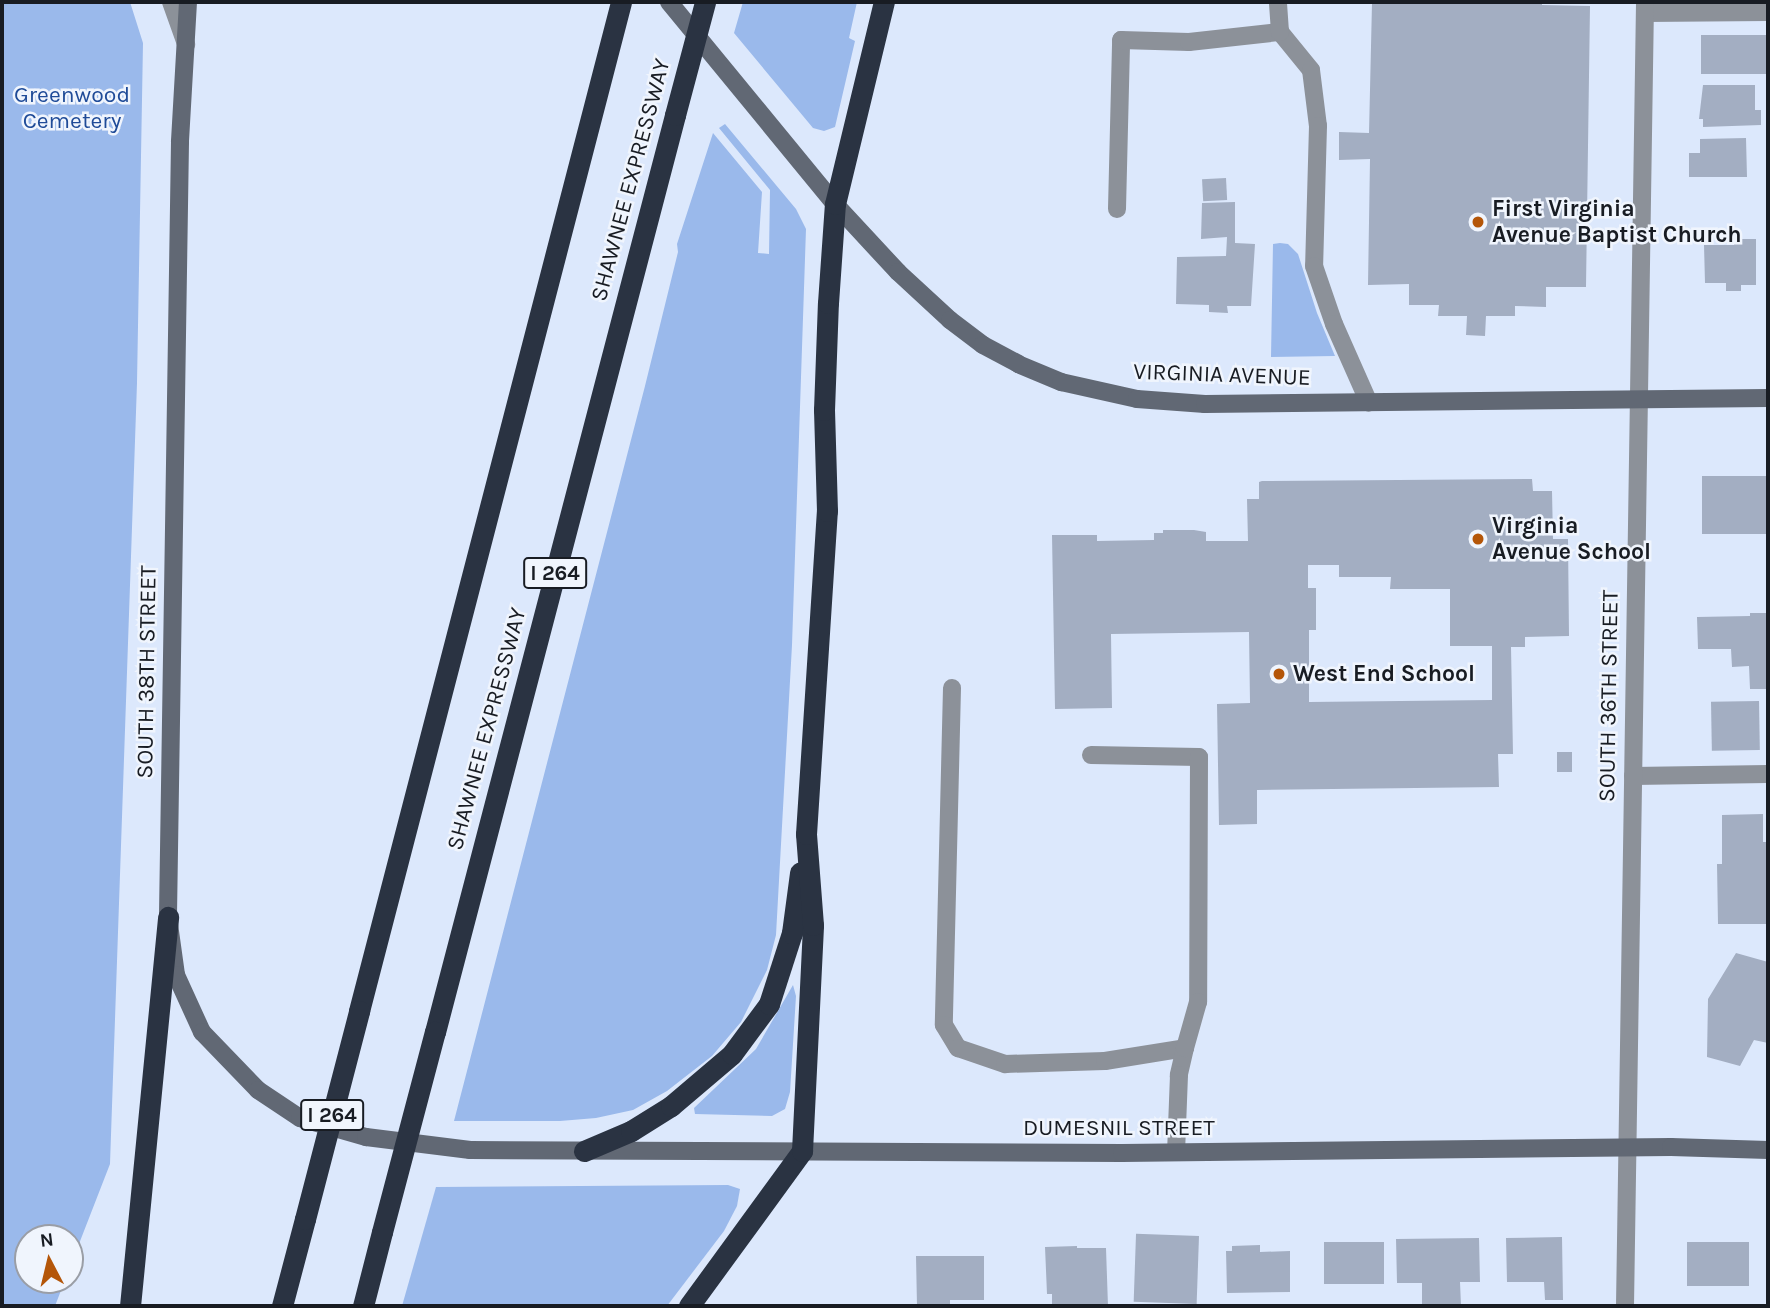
<!DOCTYPE html>
<style>
body{margin:0}
#map{position:relative;width:1770px;height:1308px;overflow:hidden;background:#dce8fc;font-family:Karla,sans-serif}
div>[style]{position:absolute}
.green>*{inset:0;background:#9ab9eb}
.building>*{inset:0;background:#a3aec2;transform-origin:0 0}
.service>*{height:18px;margin:-9px;padding:0 9px;transform-origin:9px;border-radius:9px;background:#8c9199}
.minor>*{height:18px;margin:-9px;padding:0 9px;transform-origin:9px;border-radius:9px;background:#8c9199}
.tertiary>*{height:18px;margin:-9px;padding:0 9px;transform-origin:9px;border-radius:9px;background:#8c9199}
.secondary>*{height:18px;margin:-9px;padding:0 9px;transform-origin:9px;border-radius:9px;background:#616874}
.motorway>*{height:21px;margin:-10.5px;padding:0 10.5px;transform-origin:10.5px;border-radius:10.5px;background:#2a3342}
.motorway-bridge>*{height:21px;margin:-10.5px;padding:0 10.5px;transform-origin:10.5px;border-radius:10.5px;background:#2a3342}
.dots>*{width:19px;height:19px;translate:-50% -50%;box-sizing:border-box;border:4px solid #f0f5fd;border-radius:50%}
span{translate:-50% -50%;white-space:nowrap;text-align:center;line-height:1.15;-webkit-text-stroke:5px #f0f5fd;paint-order:stroke}
.shield-label span{padding:2px 5px;background:#f0f5fd;border:2px solid;border-radius:5px;-webkit-text-stroke-width:0}
.shield-label{font-size:21px;color:#181c23;font-weight:700}
.park-label{font-size:23px;color:#1f4b98}
.street-label{font-size:23px;color:#181c23}
.poi-label{font-size:23px;color:#181c23;font-weight:700}
.left{translate:0 -50%;text-align:left}
.frame{position:absolute;inset:0;border:4px solid #181c23;pointer-events:none}
.north{position:absolute;left:14px;top:1224px;width:70px;height:70px;box-sizing:border-box;background:#f0f5fd;border:2px solid #9a9ea6;border-radius:50%;rotate:353deg;font-size:19px;font-weight:700;line-height:28px;text-align:center;color:#181c23}
.north::after{content:'';display:block;margin:auto;width:24px;height:32px;background:#b45609;clip-path:polygon(50% 0,100% 100%,50% 72%,0 100%)}
</style>
<div id="map">
<div class="green">
<i style="clip-path:polygon(2px 2px,130px 2px,143px 43px,137px 383px,110px 1164px,70px 1267px,70px 1238px,28px 1238px,28px 1280px,65px 1280px,55px 1306px,2px 1306px)"></i>
<i style="clip-path:polygon(743px 2px,857px 2px,849px 38px,855px 41px,835px 127px,824px 131px,813px 128px,734px 33px)"></i>
<i style="clip-path:polygon(725px 124px,796px 209px,806px 229px,792px 645px,776px 935px,767px 970px,741px 1022px,712px 1056px,667px 1091px,633px 1110px,596px 1118px,560px 1121px,454px 1121px,645px 386px,678px 252px,677px 244px,713px 133px,762px 192px,758px 253px,769px 254px,770px 190px,719px 128px)"></i>
<i style="clip-path:polygon(1280px 243px,1288px 244px,1298px 254px,1317px 313px,1335px 356px,1271px 357px,1273px 244px)"></i>
<i style="clip-path:polygon(793px 985px,796px 996px,790px 1092px,785px 1109px,772px 1116px,695px 1114px,694px 1108px,756px 1049px)"></i>
<i style="clip-path:polygon(728px 1185px,740px 1189px,737px 1206px,724px 1231px,667px 1306px,402px 1306px,436px 1187px)"></i>
</div>
<div class="building">
<i style="clip-path:polygon(1420px 2px,1542px 2px,1542px 5px,1590px 6px,1586px 287px,1546px 287px,1546px 307px,1515px 306px,1515px 316px,1486px 316px,1485px 336px,1466px 335px,1467px 316px,1438px 316px,1439px 305px,1409px 305px,1409px 284px,1368px 285px,1370px 159px,1339px 160px,1339px 132px,1369px 133px,1372px 3px)"></i>
<i style="left:1768px;top:35px;width:39px;height:67px;rotate:90deg"></i>
<i style="clip-path:polygon(1703px 85px,1755px 85px,1755px 110px,1761px 110px,1761px 125px,1703px 127px,1703px 119px,1699px 119px)"></i>
<i style="clip-path:polygon(1746px 138px,1747px 177px,1689px 177px,1689px 153px,1700px 153px,1700px 139px)"></i>
<i style="left:1226px;top:178px;width:22px;height:24px;rotate:87deg"></i>
<i style="clip-path:polygon(1235px 202px,1235px 243px,1255px 244px,1251px 306px,1227px 306px,1228px 313px,1209px 312px,1209px 305px,1176px 304px,1177px 257px,1226px 256px,1227px 237px,1201px 239px,1202px 203px)"></i>
<i style="clip-path:polygon(1734px 239px,1756px 239px,1756px 285px,1741px 285px,1741px 291px,1726px 291px,1726px 283px,1705px 283px,1704px 245px,1734px 245px)"></i>
<i style="left:1702px;top:476px;width:66px;height:58px"></i>
<i style="clip-path:polygon(evenodd,1532px 479px,1533px 491px,1552px 491px,1553px 539px,1568px 539px,1569px 636px,1525px 637px,1525px 647px,1511px 647px,1513px 754px,1498px 754px,1499px 787px,1257px 790px,1257px 824px,1219px 825px,1217px 704px,1250px 703px,1249px 632px,1111px 634px,1112px 708px,1055px 709px,1052px 535px,1097px 535px,1097px 541px,1154px 540px,1154px 533px,1163px 533px,1163px 530px,1194px 530px,1206px 532px,1206px 541px,1248px 541px,1247px 499px,1259px 499px,1259px 482px,1262px 481px,1532px 479px,1308px 565px,1339px 565px,1339px 577px,1391px 577px,1390px 589px,1450px 589px,1450px 646px,1492px 646px,1492px 700px,1309px 702px,1309px 630px,1316px 630px,1316px 588px,1308px 588px,1308px 565px)"></i>
<i style="clip-path:polygon(1750px 613px,1768px 613px,1768px 689px,1750px 689px,1749px 666px,1732px 667px,1731px 649px,1698px 649px,1697px 617px,1750px 616px)"></i>
<i style="left:1759px;top:701px;width:49px;height:48px;rotate:89deg"></i>
<i style="left:1557px;top:752px;width:15px;height:20px"></i>
<i style="clip-path:polygon(1763px 814px,1763px 842px,1768px 842px,1766px 924px,1718px 924px,1717px 864px,1722px 864px,1722px 815px)"></i>
<i style="clip-path:polygon(1736px 953px,1768px 962px,1768px 1043px,1754px 1040px,1740px 1066px,1707px 1057px,1708px 999px)"></i>
<i style="left:1199px;top:1236px;width:68px;height:63px;rotate:92deg"></i>
<i style="clip-path:polygon(1562px 1237px,1563px 1300px,1545px 1300px,1544px 1282px,1507px 1282px,1506px 1238px)"></i>
<i style="clip-path:polygon(1479px 1238px,1480px 1282px,1460px 1282px,1461px 1306px,1422px 1306px,1422px 1283px,1397px 1283px,1396px 1239px)"></i>
<i style="left:1324px;top:1242px;width:60px;height:42px"></i>
<i style="left:1749px;top:1242px;width:44px;height:62px;rotate:90deg"></i>
<i style="clip-path:polygon(1260px 1245px,1260px 1252px,1290px 1251px,1290px 1292px,1227px 1293px,1226px 1251px,1232px 1251px,1232px 1246px)"></i>
<i style="clip-path:polygon(1077px 1246px,1077px 1248px,1106px 1248px,1108px 1306px,1052px 1306px,1052px 1294px,1047px 1294px,1045px 1247px)"></i>
<i style="clip-path:polygon(916px 1256px,984px 1256px,984px 1300px,950px 1300px,950px 1306px,917px 1306px)"></i>
</div>
<div class="service">
<i style="left:1645px;top:13px;width:123px;rotate:-0.5deg"></i>
<i style="left:1280px;top:32px;width:49px;rotate:50.8deg"></i>
<i style="left:1311px;top:70px;width:56px;rotate:82.9deg"></i>
<i style="left:1318px;top:126px;width:140px;rotate:91.6deg"></i>
<i style="left:1314px;top:266px;width:61px;rotate:71deg"></i>
<i style="left:1334px;top:324px;width:86px;rotate:66.1deg"></i>
<i style="left:1117px;top:209px;width:169px;rotate:-88.6deg"></i>
<i style="left:1121px;top:40px;width:68px;rotate:1.7deg"></i>
<i style="left:1189px;top:42px;width:92px;rotate:-6.3deg"></i>
<i style="left:1280px;top:32px;width:30px;rotate:-94deg"></i>
<i style="left:952px;top:688px;width:337px;rotate:91.4deg"></i>
<i style="left:944px;top:1025px;width:27px;rotate:59deg"></i>
<i style="left:958px;top:1048px;width:50px;rotate:18.8deg"></i>
<i style="left:1005px;top:1064px;width:100px;rotate:-1.7deg"></i>
<i style="left:1105px;top:1061px;width:81px;rotate:-9.2deg"></i>
<i style="left:1185px;top:1048px;width:28px;rotate:103deg"></i>
<i style="left:1179px;top:1075px;width:77px;rotate:92.2deg"></i>
<i style="left:1091px;top:755px;width:108px;rotate:1.1deg"></i>
<i style="left:1199px;top:757px;width:245px;rotate:90.2deg"></i>
<i style="left:1198px;top:1002px;width:48px;rotate:105.8deg"></i>
<i style="left:1633px;top:776px;width:135px;rotate:-0.8deg"></i>
</div>
<div class="minor">
<i style="left:1625px;top:1306px;width:1304px;rotate:-89.12deg"></i>
</div>
<div class="tertiary">
<i style="left:171px;top:2px;width:45px;rotate:70.3deg"></i>
</div>
<div class="secondary">
<i style="left:188px;top:2px;width:140px;rotate:93.3deg"></i>
<i style="left:180px;top:142px;width:775px;rotate:90.89deg"></i>
<i style="left:168px;top:917px;width:59px;rotate:82.1deg"></i>
<i style="left:176px;top:975px;width:63px;rotate:65.5deg"></i>
<i style="left:202px;top:1032px;width:81px;rotate:46deg"></i>
<i style="left:258px;top:1090px;width:50px;rotate:33.7deg"></i>
<i style="left:300px;top:1118px;width:69px;rotate:16.1deg"></i>
<i style="left:366px;top:1137px;width:105px;rotate:7.1deg"></i>
<i style="left:470px;top:1150px;width:652px;rotate:0.26deg"></i>
<i style="left:1122px;top:1153px;width:549px;rotate:-0.63deg"></i>
<i style="left:1671px;top:1147px;width:97px;rotate:1.8deg"></i>
<i style="left:669px;top:2px;width:261px;rotate:50.6deg"></i>
<i style="left:835px;top:204px;width:93px;rotate:47.2deg"></i>
<i style="left:898px;top:272px;width:71px;rotate:42.7deg"></i>
<i style="left:950px;top:320px;width:41px;rotate:37.1deg"></i>
<i style="left:983px;top:345px;width:40px;rotate:28deg"></i>
<i style="left:1018px;top:364px;width:47px;rotate:22.7deg"></i>
<i style="left:1061px;top:382px;width:78px;rotate:12.6deg"></i>
<i style="left:1137px;top:399px;width:68px;rotate:4.2deg"></i>
<i style="left:1205px;top:404px;width:563px;rotate:-0.61deg"></i>
</div>
<div class="motorway">
<i style="left:359px;top:1011px;width:1042px;rotate:-75.44deg"></i>
<i style="left:435px;top:1032px;width:948px;rotate:-75.33deg"></i>
<i style="left:584px;top:1151px;width:51px;rotate:-23.1deg"></i>
<i style="left:631px;top:1131px;width:47px;rotate:-32deg"></i>
<i style="left:671px;top:1106px;width:80px;rotate:-40.4deg"></i>
<i style="left:732px;top:1054px;width:62px;rotate:-53.5deg"></i>
<i style="left:769px;top:1004px;width:75px;rotate:-72.1deg"></i>
<i style="left:792px;top:933px;width:61px;rotate:-82.4deg"></i>
<i style="left:130px;top:1306px;width:391px;rotate:-84.4deg"></i>
<i style="left:282px;top:1306px;width:90px;rotate:-75.2deg"></i>
<i style="left:363px;top:1306px;width:76px;rotate:-75.6deg"></i>
<i style="left:689px;top:1306px;width:192px;rotate:-53.9deg"></i>
<i style="left:802px;top:1151px;width:226px;rotate:-87.2deg"></i>
<i style="left:813px;top:925px;width:91px;rotate:-94.4deg"></i>
<i style="left:806px;top:834px;width:324px;rotate:-86.3deg"></i>
<i style="left:827px;top:511px;width:101px;rotate:-91.7deg"></i>
<i style="left:824px;top:410px;width:107px;rotate:-87.9deg"></i>
<i style="left:828px;top:303px;width:99px;rotate:-86deg"></i>
<i style="left:835px;top:204px;width:208px;rotate:-76.4deg"></i>
</div>
<div class="motorway-bridge">
<i style="left:675px;top:115px;width:117px;rotate:-75.1deg"></i>
<i style="left:305px;top:1219px;width:215px;rotate:-75.4deg"></i>
<i style="left:382px;top:1232px;width:207px;rotate:-75.2deg"></i>
</div>
<div class="dots">
<i style="left:1478px;top:222px;background:#b45609"></i>
<i style="left:1478px;top:539px;background:#b45609"></i>
<i style="left:1279px;top:674px;background:#b45609"></i>
</div>
<div class="shield-label">
<span style="left:555px;top:573px">I 264</span>
<span style="left:332px;top:1115px">I 264</span>
</div>
<div class="park-label">
<span style="left:72px;top:108px">Greenwood<br>Cemetery</span>
</div>
<div class="street-label">
<span style="left:631px;top:180px;rotate:-75deg">SHAWNEE EXPRESSWAY</span>
<span style="left:1222px;top:375px;rotate:2deg">VIRGINIA AVENUE</span>
<span style="left:147px;top:672px;rotate:-89deg">SOUTH 38TH STREET</span>
<span style="left:1609px;top:696px;rotate:-89deg">SOUTH 36TH STREET</span>
<span style="left:487px;top:729px;rotate:-75deg">SHAWNEE EXPRESSWAY</span>
<span style="left:1119px;top:1128px">DUMESNIL STREET</span>
</div>
<div class="poi-label">
<span class="left" style="left:1492px;top:222px">First Virginia<br>Avenue Baptist Church</span>
<span class="left" style="left:1492px;top:539px">Virginia<br>Avenue School</span>
<span class="left" style="left:1293px;top:674px">West End School</span>
</div>
<div class="frame"></div>
<div class="north">N</div>
</div>
